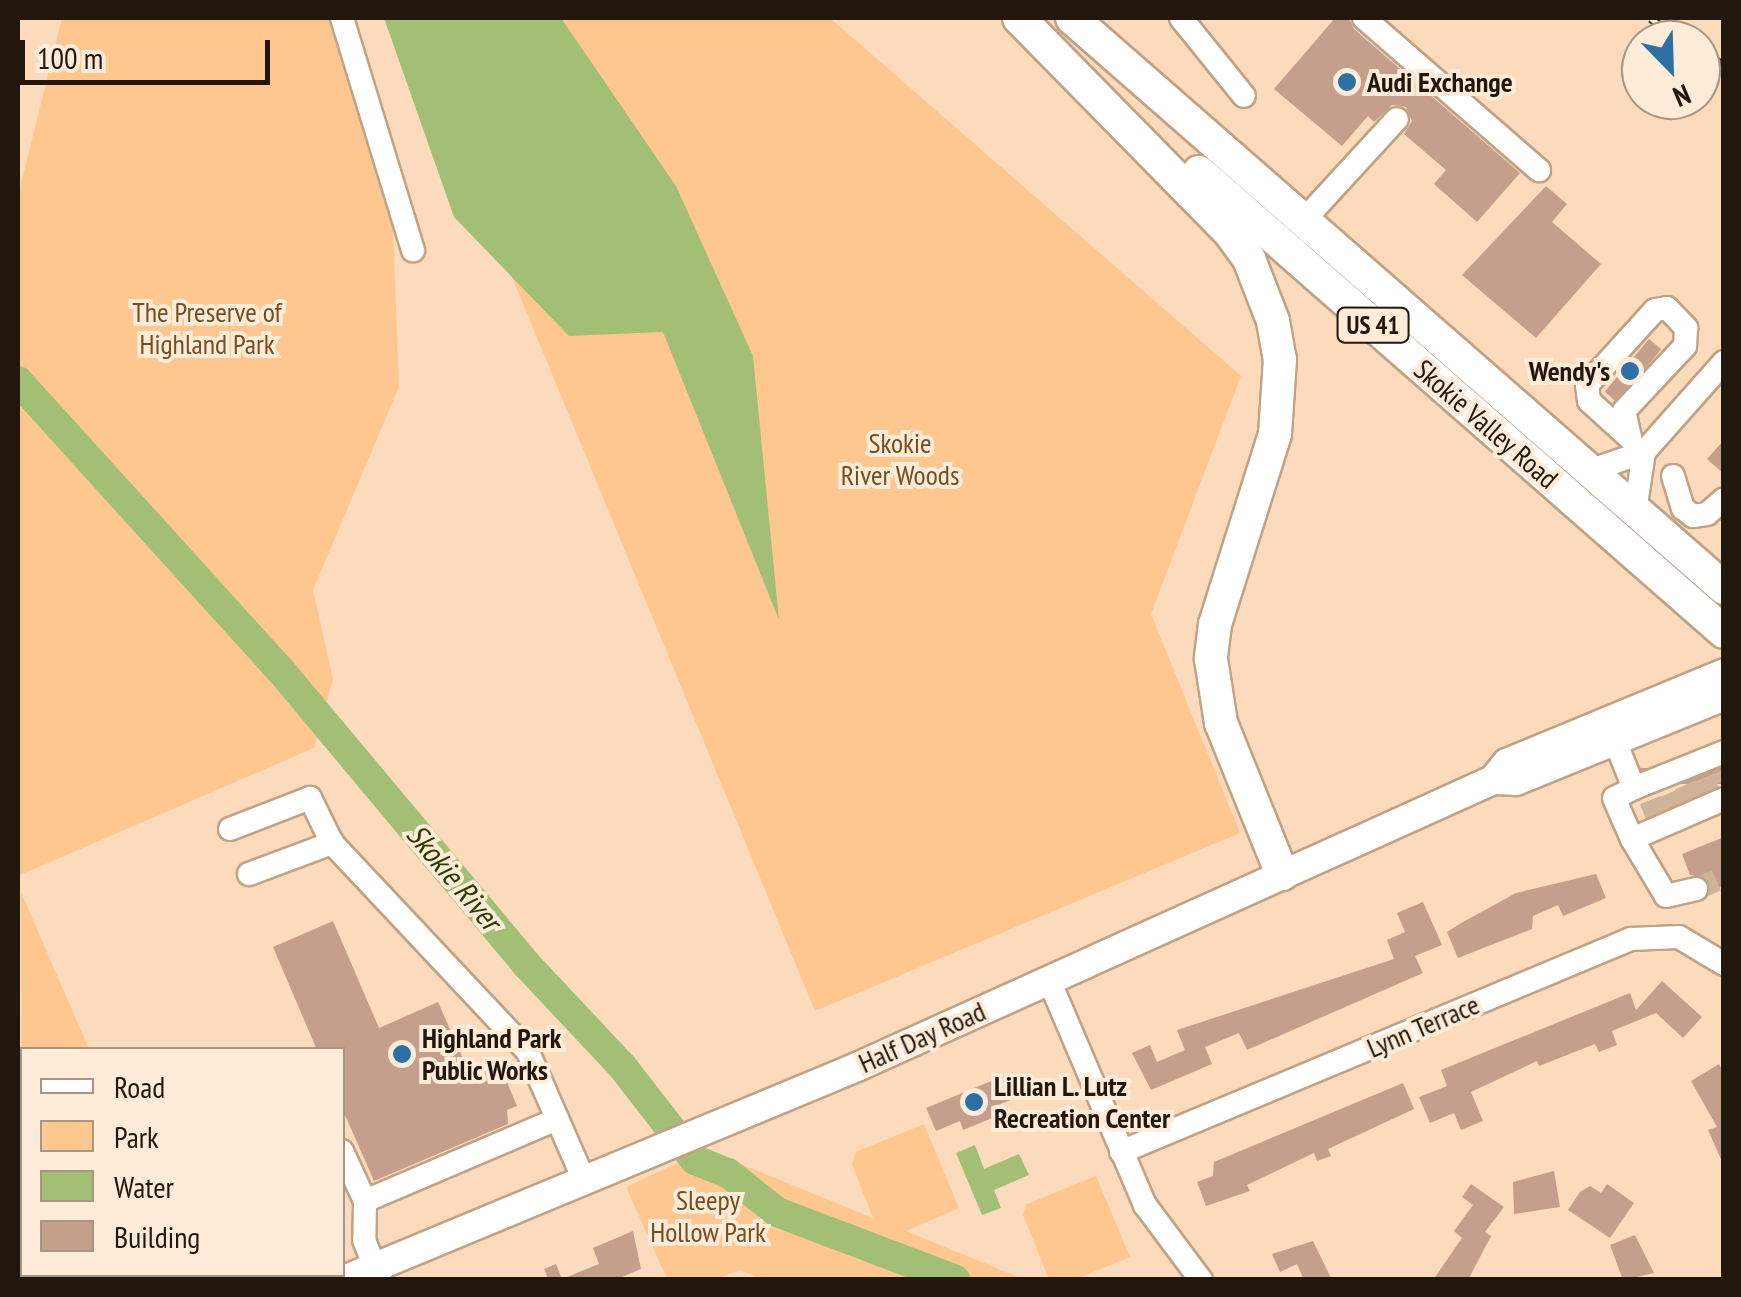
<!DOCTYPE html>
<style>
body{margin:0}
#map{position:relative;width:1741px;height:1297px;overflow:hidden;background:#fbdbbc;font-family:"PT Sans Narrow",sans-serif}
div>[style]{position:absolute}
.green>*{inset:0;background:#fec790}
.water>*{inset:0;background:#a2bf75}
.river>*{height:30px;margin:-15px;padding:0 15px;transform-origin:15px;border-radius:15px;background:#a2bf75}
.building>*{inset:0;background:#c59e8c;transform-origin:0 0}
.minor-tunnel>*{height:22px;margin-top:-11px;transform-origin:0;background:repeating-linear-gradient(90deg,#d0b499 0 22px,transparent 0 33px)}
.roads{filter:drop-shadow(2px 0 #c0a285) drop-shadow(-2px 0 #c0a285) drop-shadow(0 2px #c0a285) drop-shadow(0 -2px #c0a285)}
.minor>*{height:22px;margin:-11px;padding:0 11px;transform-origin:11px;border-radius:11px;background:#fff}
.major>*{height:28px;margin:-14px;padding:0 14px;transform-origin:14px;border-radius:14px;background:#fff}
.highway>*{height:32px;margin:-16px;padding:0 16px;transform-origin:16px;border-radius:16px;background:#fff}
.rail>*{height:9px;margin-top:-4.5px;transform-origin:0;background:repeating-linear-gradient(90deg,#feebd8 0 15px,#47392a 0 30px);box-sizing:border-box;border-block:2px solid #47392a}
.dots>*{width:28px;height:28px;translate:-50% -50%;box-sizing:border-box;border:5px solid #feebd8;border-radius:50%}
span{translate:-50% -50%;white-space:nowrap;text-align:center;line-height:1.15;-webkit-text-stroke:8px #feebd8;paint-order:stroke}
.shield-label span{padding:2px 8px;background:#feebd8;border:2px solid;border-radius:8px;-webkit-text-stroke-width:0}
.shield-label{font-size:25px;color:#22170c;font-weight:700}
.poi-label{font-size:28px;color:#22170c;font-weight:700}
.left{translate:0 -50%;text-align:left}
.right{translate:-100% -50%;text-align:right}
.park-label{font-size:28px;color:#764d21}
.street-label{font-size:28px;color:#22170c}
.water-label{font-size:30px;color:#2a3b02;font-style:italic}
.frame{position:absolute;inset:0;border:20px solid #22170c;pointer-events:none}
.legend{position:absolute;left:20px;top:1047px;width:325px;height:230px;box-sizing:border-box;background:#feebd8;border:2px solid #a69686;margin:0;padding:12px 18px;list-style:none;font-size:30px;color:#22170c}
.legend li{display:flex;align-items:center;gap:20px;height:50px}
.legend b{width:50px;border:2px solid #a69686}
.north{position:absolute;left:1621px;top:20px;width:100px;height:100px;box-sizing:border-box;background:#feebd8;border:2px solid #a69686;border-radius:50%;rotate:157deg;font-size:28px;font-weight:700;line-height:40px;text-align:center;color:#22170c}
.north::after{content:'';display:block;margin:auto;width:35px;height:45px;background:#2d70a6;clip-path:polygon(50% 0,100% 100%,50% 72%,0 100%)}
.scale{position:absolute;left:20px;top:40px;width:250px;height:45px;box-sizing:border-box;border:5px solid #22170c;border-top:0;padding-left:12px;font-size:30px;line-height:35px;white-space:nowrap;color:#22170c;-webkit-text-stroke:8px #feebd8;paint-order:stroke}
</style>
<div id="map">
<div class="green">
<i style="clip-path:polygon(62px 18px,349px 18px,391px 176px,399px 387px,313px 590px,333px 679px,314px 748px,18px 876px,18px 196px)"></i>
<i style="clip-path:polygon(405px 18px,830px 18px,1241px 376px,1151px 614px,1240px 833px,815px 1011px)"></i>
<i style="clip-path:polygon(21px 892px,89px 1049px,22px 1050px,22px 1149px)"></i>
<i style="clip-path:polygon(924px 1124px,959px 1208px,906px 1231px,1023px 1279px,762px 1279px,740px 1270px,716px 1279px,667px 1279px,626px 1187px,706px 1150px,873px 1218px,852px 1164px,856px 1152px)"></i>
<i style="clip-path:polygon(1096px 1176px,1130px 1257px,1076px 1279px,1049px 1279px,1023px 1215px,1027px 1204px)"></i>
</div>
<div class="water">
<i style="clip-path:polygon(384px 18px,561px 18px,676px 186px,753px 356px,779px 620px,663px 332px,569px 336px,454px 217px)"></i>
<i style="clip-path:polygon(975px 1145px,984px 1169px,1019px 1154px,1029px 1175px,994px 1190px,1001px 1208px,982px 1215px,956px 1153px)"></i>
</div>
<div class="river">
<i style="left:18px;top:381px;width:393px;rotate:47.8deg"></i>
<i style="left:282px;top:672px;width:382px;rotate:50.1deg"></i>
<i style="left:527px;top:965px;width:139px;rotate:46.8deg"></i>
<i style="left:622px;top:1066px;width:119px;rotate:52.2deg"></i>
<i style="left:695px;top:1160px;width:35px;rotate:22deg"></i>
<i style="left:728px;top:1173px;width:63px;rotate:38.5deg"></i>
<i style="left:777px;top:1212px;width:191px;rotate:20.8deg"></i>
</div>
<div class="building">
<i style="clip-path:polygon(1335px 18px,1349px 18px,1354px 29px,1520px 173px,1477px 222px,1434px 184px,1446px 170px,1404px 134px,1412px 121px,1406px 107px,1392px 105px,1374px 122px,1368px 116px,1342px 146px,1274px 89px)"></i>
<i style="clip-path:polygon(1546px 186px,1567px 204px,1552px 222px,1601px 264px,1536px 338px,1462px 275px)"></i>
<i style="left:1649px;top:339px;width:16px;height:69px;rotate:40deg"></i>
<i style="clip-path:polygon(1724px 440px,1724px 474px,1707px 459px)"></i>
<i style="left:1724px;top:768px;width:16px;height:97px;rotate:90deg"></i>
<i style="clip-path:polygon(1724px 837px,1724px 886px,1711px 891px,1706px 878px,1690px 875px,1682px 854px)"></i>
<i style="clip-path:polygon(1596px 874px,1606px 898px,1563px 916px,1558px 905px,1533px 916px,1532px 929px,1458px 958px,1447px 932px,1463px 922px,1516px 893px)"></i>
<i style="clip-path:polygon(1423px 902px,1442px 945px,1415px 956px,1423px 973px,1247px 1050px,1239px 1033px,1205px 1047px,1212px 1064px,1151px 1090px,1132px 1053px,1150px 1045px,1157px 1062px,1185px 1050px,1177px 1030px,1394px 959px,1387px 940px,1405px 932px,1397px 913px)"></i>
<i style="clip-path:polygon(333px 921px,379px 1028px,438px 1002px,468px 1070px,497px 1058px,517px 1106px,507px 1110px,508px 1124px,374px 1181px,342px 1108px,342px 1050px,317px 1050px,273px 947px)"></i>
<i style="clip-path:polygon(1662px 981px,1702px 1017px,1683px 1038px,1656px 1013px,1612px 1031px,1617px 1045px,1599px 1052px,1595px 1044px,1539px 1066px,1537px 1061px,1471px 1092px,1483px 1121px,1461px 1130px,1454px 1113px,1430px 1123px,1419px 1097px,1447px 1086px,1441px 1070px,1630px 993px,1636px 1010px)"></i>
<i style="clip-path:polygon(1719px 1064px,1724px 1074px,1724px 1166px,1708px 1130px,1717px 1127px,1691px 1081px)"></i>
<i style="clip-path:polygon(1013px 1072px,1023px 1095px,998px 1105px,1002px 1114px,963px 1130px,960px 1121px,936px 1131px,926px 1108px)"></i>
<i style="clip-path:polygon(1403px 1083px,1414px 1109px,1328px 1149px,1331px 1156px,1317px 1161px,1314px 1153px,1247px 1185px,1250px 1191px,1206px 1206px,1197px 1182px,1213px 1176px,1214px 1162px)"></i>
<i style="clip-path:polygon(1554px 1171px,1560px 1207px,1514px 1214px,1513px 1182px)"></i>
<i style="clip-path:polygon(1471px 1184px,1504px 1207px,1485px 1232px,1491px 1236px,1468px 1280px,1433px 1280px,1462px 1238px,1454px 1231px,1473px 1205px,1462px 1197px)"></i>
<i style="clip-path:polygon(1607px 1184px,1634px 1203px,1610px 1238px,1568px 1210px,1580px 1192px,1590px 1186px,1601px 1193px)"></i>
<i style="clip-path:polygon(633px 1231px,641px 1269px,615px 1280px,549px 1280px,544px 1269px,556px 1264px,562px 1279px,599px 1264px,593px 1248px)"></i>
<i style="clip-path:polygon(1635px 1235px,1654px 1273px,1623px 1280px,1610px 1245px)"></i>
<i style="clip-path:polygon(1313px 1241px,1332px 1280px,1304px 1280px,1297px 1264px,1280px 1272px,1272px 1254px)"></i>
</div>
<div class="minor-tunnel">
<i style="left:1720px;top:771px;width:10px;rotate:66deg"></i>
<i style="left:1703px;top:778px;width:16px;rotate:68deg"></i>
<i style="left:1685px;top:785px;width:17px;rotate:66deg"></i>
<i style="left:1669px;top:793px;width:15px;rotate:67deg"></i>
<i style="left:1650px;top:800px;width:16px;rotate:68deg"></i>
<i style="left:1696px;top:889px;width:30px;rotate:-23deg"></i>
</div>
<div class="roads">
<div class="minor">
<i style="left:342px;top:18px;width:243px;rotate:73deg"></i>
<i style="left:1181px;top:18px;width:100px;rotate:51.1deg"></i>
<i style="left:1364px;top:18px;width:232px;rotate:41deg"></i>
<i style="left:1304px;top:220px;width:137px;rotate:-47.4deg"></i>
<i style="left:1667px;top:308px;width:28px;rotate:46deg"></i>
<i style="left:1686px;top:328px;width:18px;rotate:93deg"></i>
<i style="left:1685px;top:346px;width:89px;rotate:133.2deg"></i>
<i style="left:1624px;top:411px;width:28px;rotate:77deg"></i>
<i style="left:1630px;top:438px;width:55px;rotate:-137.9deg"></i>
<i style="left:1589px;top:401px;width:16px;rotate:-97deg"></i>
<i style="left:1587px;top:385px;width:101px;rotate:-47.8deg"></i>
<i style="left:1655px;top:310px;width:12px;rotate:-9deg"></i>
<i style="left:1589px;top:471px;width:58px;rotate:-19.1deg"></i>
<i style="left:1644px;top:452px;width:120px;rotate:-48.4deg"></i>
<i style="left:1673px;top:476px;width:34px;rotate:73deg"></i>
<i style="left:1683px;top:508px;width:13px;rotate:39deg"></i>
<i style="left:1693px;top:516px;width:14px;rotate:-8deg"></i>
<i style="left:1707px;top:514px;width:23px;rotate:-41deg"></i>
<i style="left:1635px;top:511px;width:60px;rotate:-81.3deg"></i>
<i style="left:1615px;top:741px;width:51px;rotate:68deg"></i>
<i style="left:1634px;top:788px;width:97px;rotate:-21.8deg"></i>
<i style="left:1634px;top:788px;width:22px;rotate:153deg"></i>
<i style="left:1614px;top:798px;width:45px;rotate:66.3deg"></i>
<i style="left:1632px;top:839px;width:100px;rotate:-23.5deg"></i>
<i style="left:230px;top:829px;width:86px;rotate:-21.2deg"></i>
<i style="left:310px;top:798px;width:50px;rotate:63.9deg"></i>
<i style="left:332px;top:843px;width:287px;rotate:46.8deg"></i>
<i style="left:528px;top:1052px;width:140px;rotate:66.4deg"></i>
<i style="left:1632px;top:839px;width:66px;rotate:59.2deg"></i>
<i style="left:1666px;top:896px;width:31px;rotate:-13deg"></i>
<i style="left:249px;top:874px;width:89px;rotate:-20.5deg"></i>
<i style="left:1049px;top:980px;width:245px;rotate:66.9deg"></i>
<i style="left:1145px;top:1205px;width:94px;rotate:53.3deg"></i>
<i style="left:342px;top:1151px;width:55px;rotate:65.3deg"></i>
<i style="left:365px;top:1201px;width:39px;rotate:91deg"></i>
<i style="left:364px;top:1240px;width:43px;rotate:68.2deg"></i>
<i style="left:18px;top:1152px;width:13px;rotate:72deg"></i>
<i style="left:1121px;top:1152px;width:553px;rotate:-22.67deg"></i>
<i style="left:1631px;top:939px;width:48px;rotate:-2.4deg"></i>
<i style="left:1679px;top:937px;width:52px;rotate:31deg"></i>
<i style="left:365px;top:1201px;width:209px;rotate:-23.1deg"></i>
<i style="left:84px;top:1274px;width:7px;rotate:56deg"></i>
</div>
<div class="major">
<i style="left:1493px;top:780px;width:22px;rotate:-51deg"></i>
<i style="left:1507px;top:763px;width:235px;rotate:-22.5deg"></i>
<i style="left:344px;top:1280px;width:555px;rotate:-22.55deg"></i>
<i style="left:857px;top:1067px;width:698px;rotate:-24.29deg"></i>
<i style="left:1493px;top:780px;width:23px;rotate:2deg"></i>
<i style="left:1516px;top:781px;width:225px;rotate:-22.2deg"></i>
</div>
<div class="highway">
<i style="left:1019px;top:18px;width:303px;rotate:45.5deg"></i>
<i style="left:1231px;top:234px;width:31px;rotate:54deg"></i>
<i style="left:1249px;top:259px;width:66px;rotate:68.8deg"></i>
<i style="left:1273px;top:321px;width:39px;rotate:80deg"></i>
<i style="left:1280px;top:359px;width:75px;rotate:93.8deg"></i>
<i style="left:1275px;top:434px;width:199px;rotate:107.5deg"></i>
<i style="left:1215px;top:624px;width:35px;rotate:97deg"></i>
<i style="left:1211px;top:659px;width:65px;rotate:81.1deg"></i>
<i style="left:1221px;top:723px;width:163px;rotate:68deg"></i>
<i style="left:1072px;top:18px;width:866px;rotate:41.16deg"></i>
<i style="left:1199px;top:172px;width:698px;rotate:41.22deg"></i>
</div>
</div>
<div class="rail">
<i style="left:1651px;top:18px;width:34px;rotate:40deg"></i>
<i style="left:1701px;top:47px;width:30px;rotate:41deg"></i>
</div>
<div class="dots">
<i style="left:1347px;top:82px;background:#2d70a6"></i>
<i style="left:1630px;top:371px;background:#2d70a6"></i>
<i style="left:402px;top:1054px;background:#2d70a6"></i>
<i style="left:974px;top:1102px;background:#2d70a6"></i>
</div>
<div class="shield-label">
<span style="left:1373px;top:325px">US 41</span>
</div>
<div class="poi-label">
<span class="left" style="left:1367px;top:82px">Audi Exchange</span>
<span class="right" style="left:1610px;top:371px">Wendy's</span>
<span class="left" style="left:422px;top:1054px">Highland Park<br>Public Works</span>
<span class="left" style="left:994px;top:1102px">Lillian L. Lutz<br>Recreation Center</span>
</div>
<div class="park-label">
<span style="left:207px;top:328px">The Preserve of<br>Highland Park</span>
<span style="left:900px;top:459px">Skokie<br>River Woods</span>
<span style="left:708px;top:1216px">Sleepy<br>Hollow Park</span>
</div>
<div class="street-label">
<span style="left:1486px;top:424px;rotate:41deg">Skokie Valley Road</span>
<span style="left:1423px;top:1026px;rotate:-23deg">Lynn Terrace</span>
<span style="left:922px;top:1037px;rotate:-24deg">Half Day Road</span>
</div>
<div class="water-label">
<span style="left:454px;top:877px;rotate:50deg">Skokie River</span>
</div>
<div class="frame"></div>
<ul class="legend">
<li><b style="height:12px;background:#fff"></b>Road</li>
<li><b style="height:28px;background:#fec790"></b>Park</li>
<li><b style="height:28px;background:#a2bf75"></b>Water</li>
<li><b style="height:28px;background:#c59e8c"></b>Building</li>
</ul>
<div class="north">N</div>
<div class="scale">100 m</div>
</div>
